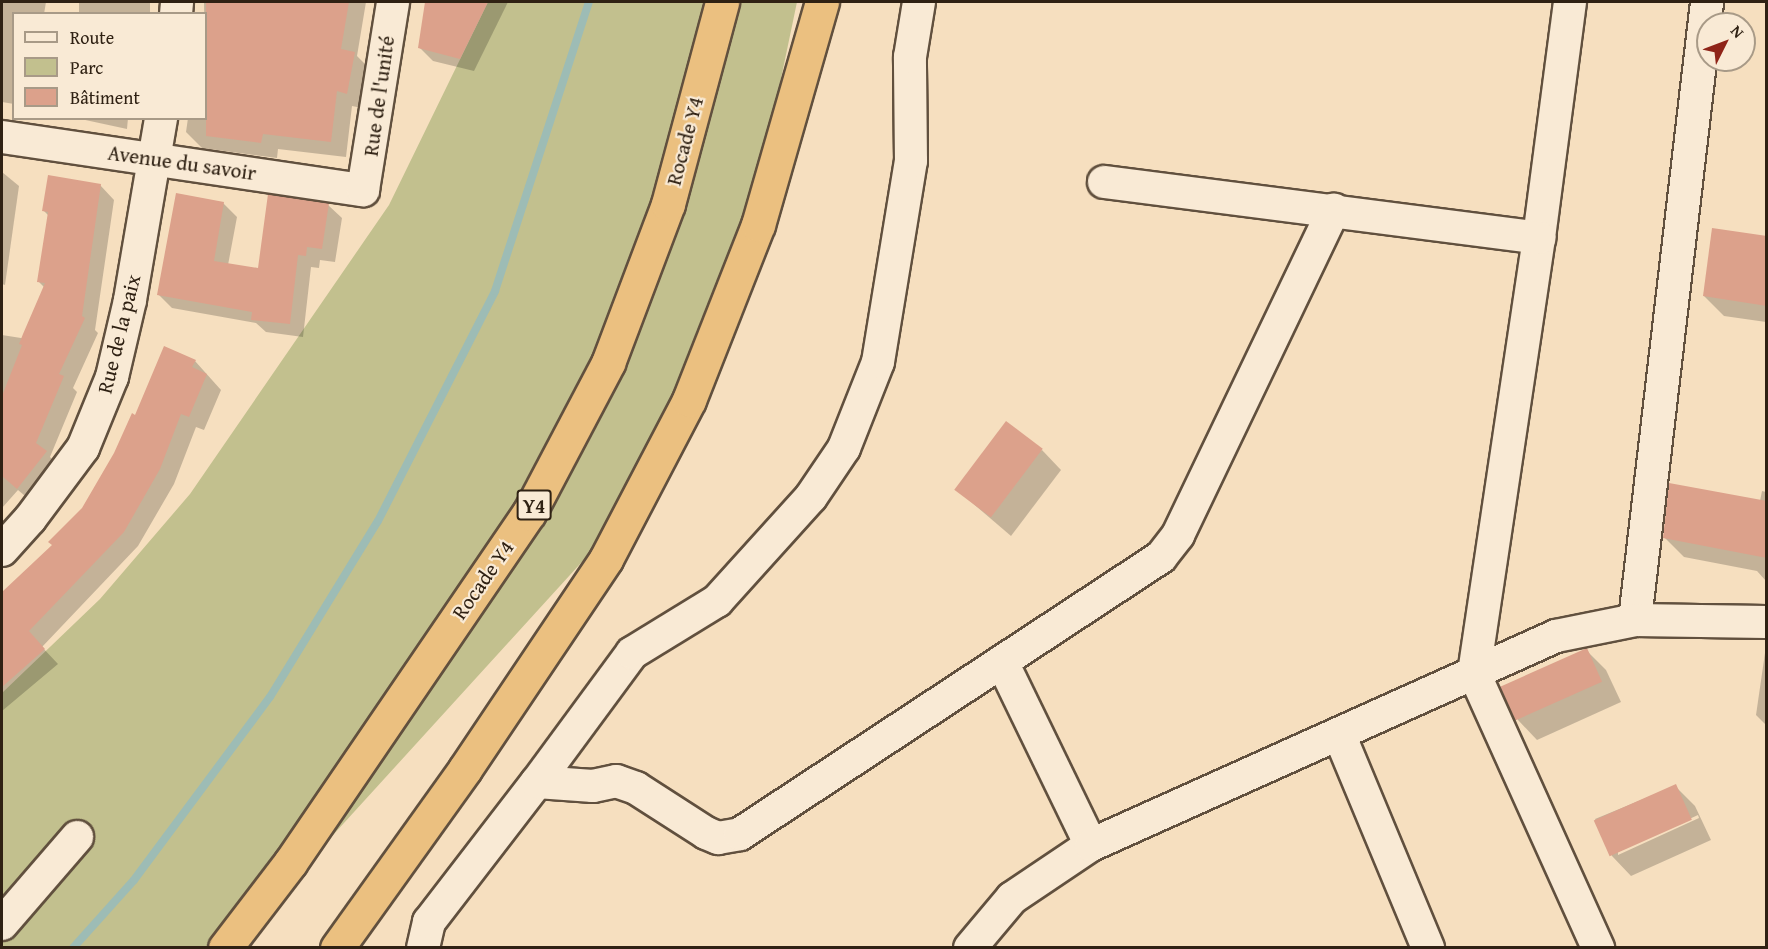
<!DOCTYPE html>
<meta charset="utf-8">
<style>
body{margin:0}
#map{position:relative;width:1768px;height:949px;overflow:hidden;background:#f6dfbf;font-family:"Gentium Book Plus",serif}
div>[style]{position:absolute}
.green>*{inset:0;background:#c2c08e}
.shadow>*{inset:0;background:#0003;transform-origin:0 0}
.stream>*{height:8px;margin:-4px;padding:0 4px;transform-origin:4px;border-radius:4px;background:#9dbcb5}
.building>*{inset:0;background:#dca18b;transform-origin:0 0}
.roads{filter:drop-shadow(2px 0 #61503e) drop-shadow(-2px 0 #61503e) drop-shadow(0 2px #61503e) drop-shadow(0 -2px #61503e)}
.minor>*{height:32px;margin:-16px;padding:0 16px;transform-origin:16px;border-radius:16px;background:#f9ead5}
.highway>*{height:33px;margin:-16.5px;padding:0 16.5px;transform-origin:16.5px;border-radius:16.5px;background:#ebc080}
span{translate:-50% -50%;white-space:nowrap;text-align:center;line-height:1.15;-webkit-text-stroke:4.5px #f9ead5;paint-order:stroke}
.shield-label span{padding:2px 4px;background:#f9ead5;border:2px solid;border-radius:4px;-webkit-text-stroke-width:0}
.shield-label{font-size:20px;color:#2f2113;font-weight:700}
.street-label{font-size:21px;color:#2f2113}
.frame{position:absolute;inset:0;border:3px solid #2f2113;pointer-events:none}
.legend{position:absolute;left:12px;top:12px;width:195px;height:108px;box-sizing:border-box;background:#f9ead5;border:2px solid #a89a87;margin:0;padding:8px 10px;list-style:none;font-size:18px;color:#2f2113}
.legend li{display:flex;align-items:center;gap:12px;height:30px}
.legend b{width:30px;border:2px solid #a89a87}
.north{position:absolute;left:1696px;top:12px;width:60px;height:60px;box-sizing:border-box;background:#f9ead5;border:2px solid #a89a87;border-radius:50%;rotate:48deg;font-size:16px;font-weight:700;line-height:24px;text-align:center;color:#2f2113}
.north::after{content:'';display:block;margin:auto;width:21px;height:27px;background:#8f2418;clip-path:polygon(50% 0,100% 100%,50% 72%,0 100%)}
</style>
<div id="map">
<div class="green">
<i style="clip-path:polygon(488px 2px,797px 2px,764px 160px,662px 474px,231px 947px,2px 948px,2px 693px,100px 599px,190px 494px,389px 205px)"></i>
</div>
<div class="shadow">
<i style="clip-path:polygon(2px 2px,46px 2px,44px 14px,14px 14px,14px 104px,2px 102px)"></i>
<i style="left:79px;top:2px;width:71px;height:12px"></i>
<i style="clip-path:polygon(204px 2px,366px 2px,357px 56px,370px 69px,362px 108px,352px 106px,346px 157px,278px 149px,277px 158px,202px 148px,186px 132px,188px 118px,206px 118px)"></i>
<i style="clip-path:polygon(427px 2px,508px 2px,474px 71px,433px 61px,420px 48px)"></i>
<i style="clip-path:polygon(76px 118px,128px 118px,127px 129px)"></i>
<i style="clip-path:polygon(2px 172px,19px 186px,5px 285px,2px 284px)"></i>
<i style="clip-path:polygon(100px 185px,114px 200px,95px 330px,98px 333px,73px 388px,77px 392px,50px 457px,60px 467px,32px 502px,18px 490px,2px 508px,2px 405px,19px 383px,2px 396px,2px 335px,40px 341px,45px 288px,39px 282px,49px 216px,44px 211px)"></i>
<i style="clip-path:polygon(223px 203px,237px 217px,228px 265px,260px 270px,328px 205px,342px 218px,335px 262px,320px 260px,319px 268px,311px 267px,303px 337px,266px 332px,256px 323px,172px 308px,159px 295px)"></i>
<i style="clip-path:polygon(1766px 237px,1766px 322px,1724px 316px,1704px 296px)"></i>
<i style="clip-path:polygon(195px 361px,221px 390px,204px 430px,196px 427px,174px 484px,138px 546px,42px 647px,58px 664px,2px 711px,2px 594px,54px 545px,83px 509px,136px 417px)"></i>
<i style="clip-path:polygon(1042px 450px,1061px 470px,1011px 536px,956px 489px)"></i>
<i style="clip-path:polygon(1762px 491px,1766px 492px,1766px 581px,1757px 571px,1684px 557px,1664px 537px,1760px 501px)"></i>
<i style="clip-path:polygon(1766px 646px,1766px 725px,1756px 715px)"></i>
<i style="clip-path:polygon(1586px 650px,1606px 670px,1621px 702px,1537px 740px,1518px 720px,1502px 687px)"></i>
<i style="clip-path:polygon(evenodd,1675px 786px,1695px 806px,1711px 840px,1631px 876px,1612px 856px,1595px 819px,1675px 786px,1698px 815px,1699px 818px,1618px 855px,1618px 852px,1698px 815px)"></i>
</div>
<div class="stream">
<i style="left:73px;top:948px;width:91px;rotate:-48.1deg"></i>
<i style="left:134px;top:880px;width:228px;rotate:-53.4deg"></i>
<i style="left:270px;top:697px;width:206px;rotate:-58.5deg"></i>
<i style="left:378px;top:521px;width:258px;rotate:-63deg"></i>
<i style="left:495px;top:291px;width:304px;rotate:-72deg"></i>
</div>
<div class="building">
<i style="clip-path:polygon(206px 2px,349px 2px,341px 49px,355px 52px,347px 94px,337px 91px,331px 142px,263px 134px,261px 143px,206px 136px)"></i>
<i style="clip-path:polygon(425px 2px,488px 2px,460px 59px,418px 48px)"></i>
<i style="clip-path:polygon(48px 175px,101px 184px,82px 316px,85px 318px,59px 374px,64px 376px,36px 443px,47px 451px,17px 489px,2px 476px,2px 396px,22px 345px,19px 344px,23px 334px,45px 283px,37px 282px,48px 212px,42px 211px)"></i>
<i style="clip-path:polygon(176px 193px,224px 202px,214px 261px,258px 268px,268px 194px,329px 203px,322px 249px,307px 247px,306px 256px,298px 255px,290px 324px,251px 320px,252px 312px,157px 295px)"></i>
<i style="clip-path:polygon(1712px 228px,1767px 236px,1767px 306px,1703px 296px)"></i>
<i style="clip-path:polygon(164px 346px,196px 360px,192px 367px,207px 374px,189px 417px,181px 414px,160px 469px,124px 532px,29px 631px,45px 649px,2px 687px,2px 592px,52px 545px,48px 542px,82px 508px,114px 453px,132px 413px,135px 415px)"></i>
<i style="left:1006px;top:421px;width:46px;height:86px;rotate:37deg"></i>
<i style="clip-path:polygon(1669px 483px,1767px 501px,1767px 558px,1663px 538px)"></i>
<i style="left:1587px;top:648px;width:37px;height:95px;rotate:66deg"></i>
<i style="left:1676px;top:784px;width:39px;height:90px;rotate:66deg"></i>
</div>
<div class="roads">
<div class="minor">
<i style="left:1570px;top:2px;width:238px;rotate:97.5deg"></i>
<i style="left:1539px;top:238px;width:440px;rotate:98.5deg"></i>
<i style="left:1474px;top:673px;width:302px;rotate:65.7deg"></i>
<i style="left:176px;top:14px;width:12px;rotate:-85deg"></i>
<i style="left:2px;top:137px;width:365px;rotate:8.4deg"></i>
<i style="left:363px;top:190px;width:190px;rotate:-80.9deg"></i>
<i style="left:1104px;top:182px;width:439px;rotate:7.3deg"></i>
<i style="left:2px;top:550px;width:42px;rotate:-47.9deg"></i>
<i style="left:30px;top:519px;width:89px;rotate:-53.3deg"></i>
<i style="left:83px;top:448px;width:77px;rotate:-67.8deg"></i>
<i style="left:112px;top:377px;width:79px;rotate:-76.8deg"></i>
<i style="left:130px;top:300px;width:185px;rotate:-80.3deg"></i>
<i style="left:1635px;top:620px;width:622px;rotate:-83.35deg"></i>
<i style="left:1002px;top:662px;width:203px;rotate:64.1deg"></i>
<i style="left:1339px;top:734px;width:232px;rotate:67.4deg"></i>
<i style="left:537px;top:782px;width:160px;rotate:-53.6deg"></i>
<i style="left:632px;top:653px;width:100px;rotate:-31.5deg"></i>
<i style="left:717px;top:601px;width:140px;rotate:-47.9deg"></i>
<i style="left:811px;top:497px;width:59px;rotate:-56deg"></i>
<i style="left:844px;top:448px;width:92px;rotate:-68.4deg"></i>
<i style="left:878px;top:362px;width:204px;rotate:-80.7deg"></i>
<i style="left:911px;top:161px;width:104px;rotate:-90.6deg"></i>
<i style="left:910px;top:57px;width:56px;rotate:-80.7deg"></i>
<i style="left:2px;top:924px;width:115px;rotate:-49.2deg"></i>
<i style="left:423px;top:948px;width:27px;rotate:-77deg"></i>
<i style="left:429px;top:922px;width:177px;rotate:-52.4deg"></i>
<i style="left:537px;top:782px;width:56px;rotate:4.1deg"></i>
<i style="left:593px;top:786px;width:24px;rotate:-12deg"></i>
<i style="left:616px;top:781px;width:21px;rotate:19deg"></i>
<i style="left:636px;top:788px;width:83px;rotate:32.7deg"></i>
<i style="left:706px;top:833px;width:13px;rotate:23deg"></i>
<i style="left:718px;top:838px;width:22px;rotate:-10deg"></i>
<i style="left:740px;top:834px;width:504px;rotate:-33.34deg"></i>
<i style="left:1161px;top:557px;width:28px;rotate:-52deg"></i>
<i style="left:1178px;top:535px;width:361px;rotate:-64.4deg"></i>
<i style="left:970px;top:948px;width:65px;rotate:-50deg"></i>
<i style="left:1012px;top:898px;width:95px;rotate:-33.9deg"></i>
<i style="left:1091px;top:845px;width:510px;rotate:-24.2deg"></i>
<i style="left:1556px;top:636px;width:81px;rotate:-11.4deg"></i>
<i style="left:1635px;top:620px;width:131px;rotate:0.9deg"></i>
</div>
<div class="highway">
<i style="left:225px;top:948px;width:107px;rotate:-52.6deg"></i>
<i style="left:290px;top:863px;width:424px;rotate:-55.7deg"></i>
<i style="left:529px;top:513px;width:170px;rotate:-62.2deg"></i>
<i style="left:608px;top:363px;width:170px;rotate:-69.3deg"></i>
<i style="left:668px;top:204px;width:209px;rotate:-75deg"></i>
<i style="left:337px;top:948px;width:220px;rotate:-54.4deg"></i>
<i style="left:465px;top:769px;width:253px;rotate:-56.1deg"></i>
<i style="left:606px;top:559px;width:179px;rotate:-62.4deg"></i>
<i style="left:689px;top:400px;width:188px;rotate:-68.5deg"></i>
<i style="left:758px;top:225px;width:232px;rotate:-74deg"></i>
</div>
</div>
<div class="shield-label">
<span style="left:534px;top:505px">Y4</span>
</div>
<div class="street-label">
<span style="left:379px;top:96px;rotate:-82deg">Rue de l'unité</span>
<span style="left:685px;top:141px;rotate:-75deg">Rocade Y4</span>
<span style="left:182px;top:163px;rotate:8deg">Avenue du savoir</span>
<span style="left:119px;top:334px;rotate:-76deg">Rue de la paix</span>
<span style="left:483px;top:580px;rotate:-55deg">Rocade Y4</span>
</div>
<div class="frame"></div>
<ul class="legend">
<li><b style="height:8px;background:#f9ead5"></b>Route</li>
<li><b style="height:16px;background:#c2c08e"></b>Parc</li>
<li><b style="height:16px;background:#dca18b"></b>Bâtiment</li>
</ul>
<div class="north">N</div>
</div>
